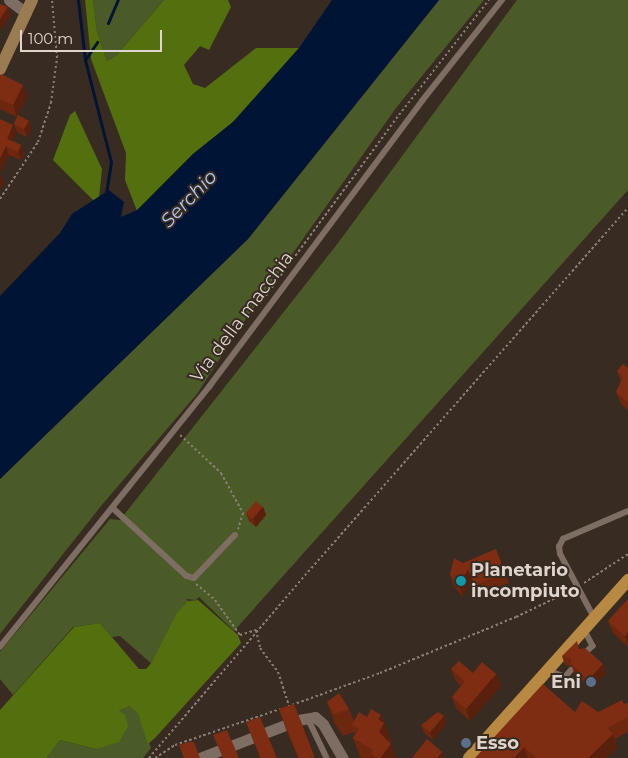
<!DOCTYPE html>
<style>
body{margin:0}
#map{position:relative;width:628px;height:758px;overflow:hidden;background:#382b21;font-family:Montserrat,sans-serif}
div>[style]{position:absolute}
.green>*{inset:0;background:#4a5b27}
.forest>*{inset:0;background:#546f0e}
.water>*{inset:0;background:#001536}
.stream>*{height:3px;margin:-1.5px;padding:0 1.5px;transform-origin:1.5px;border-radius:1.5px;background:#001536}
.path>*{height:2px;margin-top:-1px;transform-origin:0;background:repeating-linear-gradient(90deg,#897e76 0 2.5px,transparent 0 5px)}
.service>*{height:5.5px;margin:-2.75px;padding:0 2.75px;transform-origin:2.75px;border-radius:2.75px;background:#7d6d62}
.minor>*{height:11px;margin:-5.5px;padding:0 5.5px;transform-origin:5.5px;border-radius:5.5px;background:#7d6d62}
.secondary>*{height:12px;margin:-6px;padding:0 6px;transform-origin:6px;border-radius:6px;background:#9a7b52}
.primary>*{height:12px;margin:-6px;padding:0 6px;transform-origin:6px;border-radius:6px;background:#b78942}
.wall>*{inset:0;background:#6d270f}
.shaded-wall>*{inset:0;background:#59200d}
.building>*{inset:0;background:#7f2d12;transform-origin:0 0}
.dots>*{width:14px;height:14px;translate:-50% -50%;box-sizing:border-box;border:2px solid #382b21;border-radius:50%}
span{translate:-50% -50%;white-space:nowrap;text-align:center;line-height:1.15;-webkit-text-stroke:4px #382b21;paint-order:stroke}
.street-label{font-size:18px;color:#ded5cf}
.poi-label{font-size:18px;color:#ded5cf;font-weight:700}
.left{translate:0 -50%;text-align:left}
.right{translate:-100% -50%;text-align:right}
.water-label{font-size:19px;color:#b0cbf0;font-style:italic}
.scale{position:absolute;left:20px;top:30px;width:142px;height:22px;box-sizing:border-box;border:2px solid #ded5cf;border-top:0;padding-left:6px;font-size:15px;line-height:18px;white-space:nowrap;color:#ded5cf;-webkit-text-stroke:4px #382b21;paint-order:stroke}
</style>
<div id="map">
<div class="green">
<i style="clip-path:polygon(93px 0,164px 0,116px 56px,107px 61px,97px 32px)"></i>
<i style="clip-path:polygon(439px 0,484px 0,396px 108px,239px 329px,197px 394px,101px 506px,0 634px,0 479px,248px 239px)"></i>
<i style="clip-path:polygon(517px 0,628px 0,628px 190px,234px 631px,199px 597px,196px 600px,186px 599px,199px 611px,152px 664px,120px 636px,112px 637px,100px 623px,73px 627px,13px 695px,0 679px,0 652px,110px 519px,120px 520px,338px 243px)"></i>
<i style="clip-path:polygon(129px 706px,138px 714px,151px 748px,143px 758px,47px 758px,60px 740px,96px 749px,119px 711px)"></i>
</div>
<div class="forest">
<i style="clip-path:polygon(85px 0,93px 0,97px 32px,107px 61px,116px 56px,164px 0,228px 0,231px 7px,209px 50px,200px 46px,184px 65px,193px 84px,205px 88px,256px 48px,299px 48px,233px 122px,193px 154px,137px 211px,125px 180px,126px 153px,91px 59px)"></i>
<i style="clip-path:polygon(75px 111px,102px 169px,99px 198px,94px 201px,53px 160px,70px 115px)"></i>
<i style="clip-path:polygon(198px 600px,238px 635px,241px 643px,155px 738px,148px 744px,138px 714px,129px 706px,119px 711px,125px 715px,128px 726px,119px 742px,96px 749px,60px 740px,47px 758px,0 758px,0 710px,74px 627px,100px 623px,139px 669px,146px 669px,152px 662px,177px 613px,188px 601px)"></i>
</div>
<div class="water">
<i style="clip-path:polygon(332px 0,439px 0,248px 239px,0 479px,0 296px,60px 233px,72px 214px,109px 190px,124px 202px,121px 217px,137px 210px,193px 154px,233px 122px,299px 48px)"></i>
</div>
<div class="stream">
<i style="left:78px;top:0;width:60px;rotate:83.3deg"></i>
<i style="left:85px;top:60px;width:105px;rotate:75.7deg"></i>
<i style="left:111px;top:162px;width:36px;rotate:99deg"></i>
<i style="left:108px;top:23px;width:25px;rotate:-67deg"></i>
<i style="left:85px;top:60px;width:22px;rotate:-56deg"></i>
</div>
<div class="path">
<i style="left:0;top:199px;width:69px;rotate:-56.3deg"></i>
<i style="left:38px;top:142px;width:41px;rotate:-71.6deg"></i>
<i style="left:51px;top:103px;width:45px;rotate:-82.4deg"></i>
<i style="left:57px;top:58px;width:58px;rotate:-94.9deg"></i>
<i style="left:257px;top:308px;width:240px;rotate:-53.7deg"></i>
<i style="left:399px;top:115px;width:146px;rotate:-52deg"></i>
<i style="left:180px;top:435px;width:56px;rotate:42.8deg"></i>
<i style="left:221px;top:473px;width:46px;rotate:61.2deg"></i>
<i style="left:243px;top:513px;width:17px;rotate:107deg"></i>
<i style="left:584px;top:583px;width:53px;rotate:-33.4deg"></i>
<i style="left:196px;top:584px;width:25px;rotate:40deg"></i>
<i style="left:215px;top:600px;width:43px;rotate:54.5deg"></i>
<i style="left:240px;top:635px;width:17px;rotate:-17deg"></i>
<i style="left:256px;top:630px;width:18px;rotate:77deg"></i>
<i style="left:260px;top:648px;width:30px;rotate:53deg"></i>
<i style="left:278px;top:672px;width:38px;rotate:72deg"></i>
<i style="left:292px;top:705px;width:94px;rotate:-20deg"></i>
<i style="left:380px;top:673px;width:147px;rotate:-22.4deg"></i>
<i style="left:516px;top:617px;width:62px;rotate:-25.7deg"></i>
<i style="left:149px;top:758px;width:245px;rotate:-49.5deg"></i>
<i style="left:308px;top:572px;width:485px;rotate:-48.7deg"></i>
<i style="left:155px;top:758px;width:24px;rotate:-33deg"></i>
<i style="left:175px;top:745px;width:111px;rotate:-18.9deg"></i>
</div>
<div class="service">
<i style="left:113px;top:508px;width:100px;rotate:42.6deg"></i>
<i style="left:187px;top:576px;width:7px;rotate:16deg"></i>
<i style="left:194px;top:578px;width:59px;rotate:-46.4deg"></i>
<i style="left:594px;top:618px;width:72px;rotate:-118deg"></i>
<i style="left:560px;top:554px;width:7px;rotate:-98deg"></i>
<i style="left:559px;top:547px;width:9px;rotate:-63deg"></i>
<i style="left:563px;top:539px;width:71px;rotate:-23.3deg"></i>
<i style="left:584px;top:629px;width:19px;rotate:62deg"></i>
<i style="left:593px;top:646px;width:11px;rotate:135deg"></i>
<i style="left:0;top:647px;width:334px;rotate:-51.2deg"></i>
<i style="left:209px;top:387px;width:357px;rotate:-53.3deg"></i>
<i style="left:422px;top:101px;width:129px;rotate:-51.6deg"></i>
<i style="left:548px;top:670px;width:18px;rotate:22deg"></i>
<i style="left:565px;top:677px;width:9px;rotate:-49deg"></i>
<i style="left:308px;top:718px;width:44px;rotate:64.6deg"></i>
</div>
<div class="minor">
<i style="left:9px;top:0;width:21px;rotate:37deg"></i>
<i style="left:200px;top:758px;width:105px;rotate:-21.2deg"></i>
<i style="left:298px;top:720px;width:17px;rotate:-10deg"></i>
<i style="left:315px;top:717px;width:11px;rotate:41deg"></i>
<i style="left:323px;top:724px;width:39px;rotate:60deg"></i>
</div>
<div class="secondary">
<i style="left:0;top:69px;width:76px;rotate:-65.1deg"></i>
</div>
<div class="primary">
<i style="left:469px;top:758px;width:239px;rotate:-48.2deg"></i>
</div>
<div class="wall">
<i style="clip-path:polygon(0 76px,27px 97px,18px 115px,32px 129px,27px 137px,17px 132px,14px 124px,17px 117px,0 109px)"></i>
<i style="clip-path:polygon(0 119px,16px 134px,13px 141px,21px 145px,24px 153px,21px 160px,9px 155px,0 173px)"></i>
<i style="clip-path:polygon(628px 368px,628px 410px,621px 404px,616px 392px,621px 382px,617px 371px)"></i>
<i style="clip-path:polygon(263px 507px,266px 515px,256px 527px,249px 521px,246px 513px)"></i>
<i style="clip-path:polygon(463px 563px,505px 573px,509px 583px,479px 596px,472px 580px,463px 597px,453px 585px,450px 574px)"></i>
<i style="clip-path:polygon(628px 599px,628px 647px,613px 633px,608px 621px)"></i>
<i style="clip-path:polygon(580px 649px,606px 673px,592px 689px,574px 673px,572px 666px,565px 665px,562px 656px)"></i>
<i style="clip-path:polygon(451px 669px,473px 673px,496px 674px,501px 686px,470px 721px,456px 708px,452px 697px,461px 686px,456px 681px)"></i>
<i style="clip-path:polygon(327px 702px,349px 709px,354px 721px,367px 717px,381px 715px,391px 741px,390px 743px,396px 758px,362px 758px,360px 757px,353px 738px,355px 735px,354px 732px,343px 736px,335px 724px)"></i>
<i style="clip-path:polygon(628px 703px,628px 732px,615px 739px,617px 747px,606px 758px,475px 758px,575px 712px,598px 712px)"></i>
<i style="clip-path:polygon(294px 704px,315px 758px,298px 758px,287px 732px,279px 709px)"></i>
<i style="clip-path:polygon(444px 716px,446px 724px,433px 740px,424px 733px,421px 725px)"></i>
<i style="clip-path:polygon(246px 722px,277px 758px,260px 758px)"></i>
</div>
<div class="shaded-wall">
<i style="clip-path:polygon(8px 7px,11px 15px,1px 30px,0 27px,0 19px)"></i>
<i style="clip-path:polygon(23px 85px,27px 97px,17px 117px,13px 105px)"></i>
<i style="clip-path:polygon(29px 121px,32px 129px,27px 137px,24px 129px)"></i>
<i style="clip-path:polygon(13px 125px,16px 134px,10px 147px,7px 139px)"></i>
<i style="clip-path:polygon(21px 145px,24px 153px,21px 160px,18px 152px)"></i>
<i style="clip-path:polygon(6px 146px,9px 155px,0 173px,0 158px)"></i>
<i style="clip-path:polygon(1px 175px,4px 184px,0 190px,0 176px)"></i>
<i style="clip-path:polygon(263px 507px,266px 515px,256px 527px,253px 519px)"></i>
<i style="clip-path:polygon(468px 569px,472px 580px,463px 597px,459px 586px)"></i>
<i style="clip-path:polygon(628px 632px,628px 645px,625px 636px)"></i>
<i style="clip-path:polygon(603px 664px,606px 673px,592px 689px,588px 680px)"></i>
<i style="clip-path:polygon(496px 674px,501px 686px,470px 721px,466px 709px)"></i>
<i style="clip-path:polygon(381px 715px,391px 741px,385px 750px,379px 732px,378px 719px)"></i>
<i style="clip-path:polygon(444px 716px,446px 724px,433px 740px,430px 732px)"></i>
<i style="clip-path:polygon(613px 734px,617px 747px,606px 758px,588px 758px)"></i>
<i style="clip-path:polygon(391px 744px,396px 758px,380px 758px)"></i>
<i style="clip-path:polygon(524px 747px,528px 758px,514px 758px)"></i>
<i style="clip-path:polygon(442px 752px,444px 758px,437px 758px)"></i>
</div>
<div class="building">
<i style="clip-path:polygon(0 4px,8px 7px,0 19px)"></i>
<i style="clip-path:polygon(1px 74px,23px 85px,13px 105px,0 99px,0 76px)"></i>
<i style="clip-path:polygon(18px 115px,29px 121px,24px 129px,14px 124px)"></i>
<i style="clip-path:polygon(0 119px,13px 125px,7px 139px,21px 145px,18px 152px,6px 146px,0 158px)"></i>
<i style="clip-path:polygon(623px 364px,628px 368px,628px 402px,616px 392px,623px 377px,617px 371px)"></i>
<i style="left:256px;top:501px;width:9px;height:16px;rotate:41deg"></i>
<i style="clip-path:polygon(496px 549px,505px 573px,475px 585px,468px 569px,459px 586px,450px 574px,454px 558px,463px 563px)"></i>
<i style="clip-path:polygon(628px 599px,628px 632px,625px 636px,608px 621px)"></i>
<i style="clip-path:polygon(577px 641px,579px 649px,585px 648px,603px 664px,588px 680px,571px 664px,571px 658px,562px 656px)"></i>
<i style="clip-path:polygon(459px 661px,473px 673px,482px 662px,496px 674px,466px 709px,452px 697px,465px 681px,451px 669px)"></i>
<i style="clip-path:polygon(543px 684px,575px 712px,582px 701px,598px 712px,622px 700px,624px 704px,628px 703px,628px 718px,628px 717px,607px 728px,613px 734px,588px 758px,537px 758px,524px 747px,514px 758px,475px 758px)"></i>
<i style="clip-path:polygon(339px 693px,349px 709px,334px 714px,327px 702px)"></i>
<i style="clip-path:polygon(294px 704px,314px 756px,308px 758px,299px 758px,279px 709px)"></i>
<i style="clip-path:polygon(371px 709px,381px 715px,378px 719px,384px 723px,379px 732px,391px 744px,380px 758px,377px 758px,371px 754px,373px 750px,353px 738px,359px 729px,352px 725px,359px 712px,367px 717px)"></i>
<i style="clip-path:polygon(438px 712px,444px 716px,430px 732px,421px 725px)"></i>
<i style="clip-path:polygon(260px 717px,277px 758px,261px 758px,246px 722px)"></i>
<i style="clip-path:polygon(227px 730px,239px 758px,223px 758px,213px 735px)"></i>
<i style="clip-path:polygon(427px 739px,442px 752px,437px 758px,412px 758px)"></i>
<i style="clip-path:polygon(188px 742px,194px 742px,200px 758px,184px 758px,179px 745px)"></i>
</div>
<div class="dots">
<i style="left:461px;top:581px;background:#0f9aa8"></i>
<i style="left:591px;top:682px;background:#5c6f8a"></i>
<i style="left:466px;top:743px;background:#5c6f8a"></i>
</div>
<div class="street-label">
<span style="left:242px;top:317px;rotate:-53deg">Via della macchia</span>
</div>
<div class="poi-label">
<span class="left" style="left:471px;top:581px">Planetario<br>incompiuto</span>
<span class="right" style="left:581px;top:682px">Eni</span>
<span class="left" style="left:476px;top:743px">Esso</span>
</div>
<div class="water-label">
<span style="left:189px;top:199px;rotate:-46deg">Serchio</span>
</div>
<div class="scale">100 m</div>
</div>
